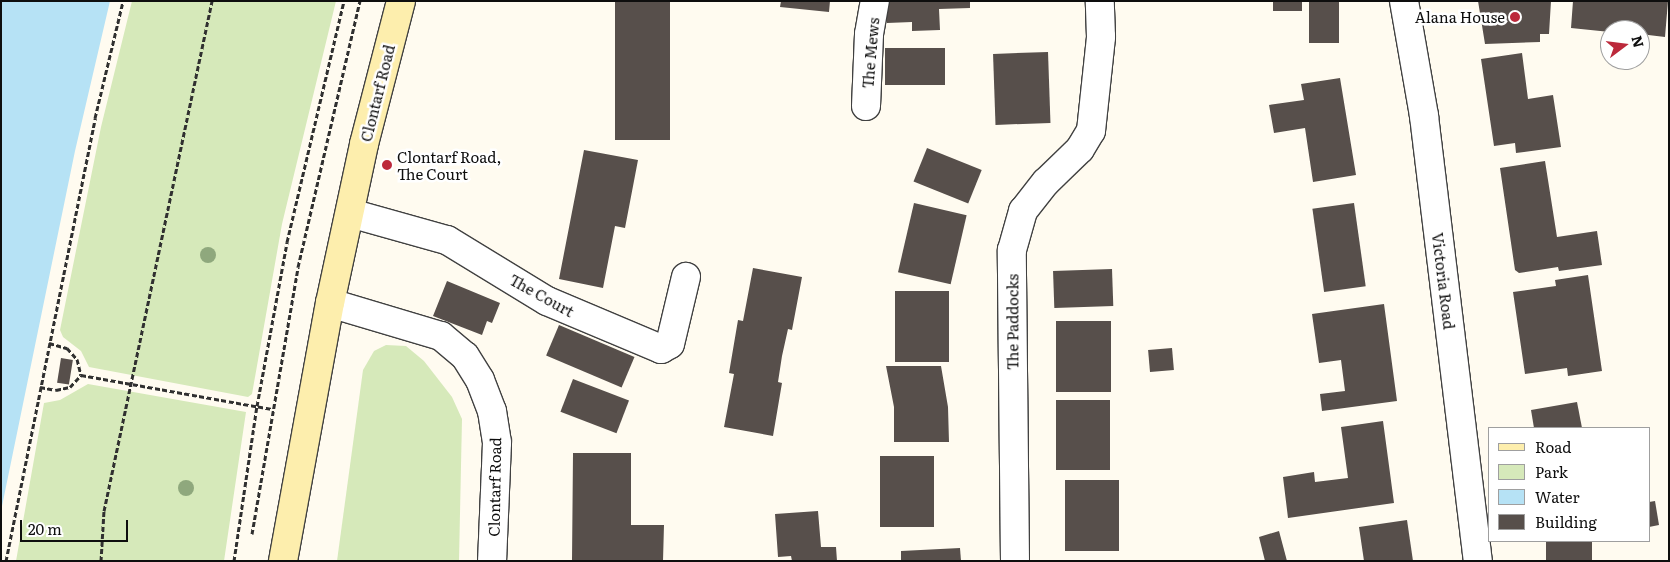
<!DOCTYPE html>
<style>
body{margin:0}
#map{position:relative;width:1670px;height:562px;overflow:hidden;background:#fffbf0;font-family:Literata,serif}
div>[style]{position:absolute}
.green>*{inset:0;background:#d6e9ba}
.water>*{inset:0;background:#b6e2f5}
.building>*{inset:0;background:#574f4b;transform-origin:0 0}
.path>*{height:3px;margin-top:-1.5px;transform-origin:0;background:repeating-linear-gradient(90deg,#303030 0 5px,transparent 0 7.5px)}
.roads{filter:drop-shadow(1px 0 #414141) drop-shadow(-1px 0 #414141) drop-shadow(0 1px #414141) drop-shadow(0 -1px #414141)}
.minor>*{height:28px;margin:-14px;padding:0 14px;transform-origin:14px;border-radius:14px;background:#fff}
.secondary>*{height:28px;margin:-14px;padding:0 14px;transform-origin:14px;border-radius:14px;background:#fdeead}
.trees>*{width:16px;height:16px;margin:-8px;border-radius:50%;background:#8fa87d}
.dots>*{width:14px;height:14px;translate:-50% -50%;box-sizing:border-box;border:2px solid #fff;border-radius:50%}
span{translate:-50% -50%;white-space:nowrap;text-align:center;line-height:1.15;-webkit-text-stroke:5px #fff;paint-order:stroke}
.poi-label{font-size:15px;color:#0e0e0e}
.right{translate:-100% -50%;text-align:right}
.left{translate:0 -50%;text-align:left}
.street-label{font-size:15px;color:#0e0e0e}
.frame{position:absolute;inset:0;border:2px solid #0e0e0e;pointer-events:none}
.legend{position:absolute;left:1488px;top:427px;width:162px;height:115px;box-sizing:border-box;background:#fff;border:1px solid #9f9f9f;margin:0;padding:6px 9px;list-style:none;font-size:15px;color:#0e0e0e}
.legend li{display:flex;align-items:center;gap:10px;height:25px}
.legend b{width:25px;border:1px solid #9f9f9f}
.north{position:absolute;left:1600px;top:20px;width:50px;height:50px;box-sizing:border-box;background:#fff;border:1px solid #9f9f9f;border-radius:50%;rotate:75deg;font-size:14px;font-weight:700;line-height:20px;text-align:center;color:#0e0e0e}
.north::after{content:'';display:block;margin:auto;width:18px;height:22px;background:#bc293b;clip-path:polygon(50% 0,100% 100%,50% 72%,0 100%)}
.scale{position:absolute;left:20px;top:520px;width:108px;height:22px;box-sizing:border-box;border:2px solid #0e0e0e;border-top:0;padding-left:6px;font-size:15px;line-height:18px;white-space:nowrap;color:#0e0e0e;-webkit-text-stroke:4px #fff;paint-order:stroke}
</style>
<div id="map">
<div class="green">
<i style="clip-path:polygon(132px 1px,336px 1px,282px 224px,252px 394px,248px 397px,89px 367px,81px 351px,63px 337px,60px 330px,101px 127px)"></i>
<i style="clip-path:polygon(386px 345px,406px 346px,424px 361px,452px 397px,462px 419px,459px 561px,337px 561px,363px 370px,374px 351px)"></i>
<i style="clip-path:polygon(88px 384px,246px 412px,224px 561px,16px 561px,44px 403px,60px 400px)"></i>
</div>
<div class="water">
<i style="clip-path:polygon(1px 1px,110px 1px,75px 151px,1px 511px)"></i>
</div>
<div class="building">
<i style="left:615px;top:1px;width:55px;height:139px"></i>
<i style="clip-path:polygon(781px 1px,830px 1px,829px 12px,780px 7px)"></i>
<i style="clip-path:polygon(887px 1px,970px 1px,970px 8px,939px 9px,940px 30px,912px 31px,912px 22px,887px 23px)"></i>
<i style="left:1273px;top:1px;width:29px;height:10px"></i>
<i style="left:1309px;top:1px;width:30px;height:42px"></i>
<i style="clip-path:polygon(1478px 1px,1551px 1px,1549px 34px,1540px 34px,1540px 42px,1485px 44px)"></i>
<i style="clip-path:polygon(1573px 1px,1668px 1px,1665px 37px,1640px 34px,1640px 30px,1610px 32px,1571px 28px)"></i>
<i style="left:885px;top:48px;width:60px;height:37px"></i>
<i style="left:1048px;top:52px;width:71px;height:55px;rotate:88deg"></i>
<i style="clip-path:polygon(1522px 53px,1528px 99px,1553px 95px,1561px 147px,1516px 153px,1515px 143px,1494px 146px,1481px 59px)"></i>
<i style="clip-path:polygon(1340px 78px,1356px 175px,1313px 182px,1305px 128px,1274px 133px,1269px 105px,1304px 100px,1301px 84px)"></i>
<i style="left:927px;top:148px;width:59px;height:36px;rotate:22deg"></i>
<i style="clip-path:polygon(584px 150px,638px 160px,625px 228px,615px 226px,603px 288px,559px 279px)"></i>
<i style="clip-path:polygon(1545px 161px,1557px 237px,1597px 231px,1602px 265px,1559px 271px,1558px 267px,1519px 273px,1515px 270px,1500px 168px)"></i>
<i style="left:914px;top:203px;width:54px;height:71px;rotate:13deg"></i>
<i style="left:1354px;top:203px;width:84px;height:42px;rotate:82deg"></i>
<i style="clip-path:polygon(753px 268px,802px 277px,792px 330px,788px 329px,782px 356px,778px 382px,782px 383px,773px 436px,724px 427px,734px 374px,729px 373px,738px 320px,743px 321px)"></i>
<i style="left:1112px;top:269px;width:37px;height:59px;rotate:88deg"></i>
<i style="clip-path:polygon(1588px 275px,1602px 371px,1568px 376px,1567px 368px,1525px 374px,1513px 292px,1556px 286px,1555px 280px)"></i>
<i style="clip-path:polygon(447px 281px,500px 303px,492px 323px,487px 321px,482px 335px,433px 316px)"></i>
<i style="left:895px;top:291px;width:54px;height:71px"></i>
<i style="clip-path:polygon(1384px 304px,1397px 401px,1322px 411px,1320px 394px,1345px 391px,1341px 360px,1319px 363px,1312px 314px)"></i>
<i style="left:1056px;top:321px;width:55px;height:71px"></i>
<i style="left:559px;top:325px;width:82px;height:33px;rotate:23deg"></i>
<i style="left:1172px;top:348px;width:22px;height:24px;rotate:85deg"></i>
<i style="left:61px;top:358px;width:12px;height:25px;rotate:9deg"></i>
<i style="clip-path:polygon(886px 366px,941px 366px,948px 407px,949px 442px,894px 442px,894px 407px)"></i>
<i style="left:573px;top:379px;width:60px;height:35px;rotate:21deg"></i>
<i style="left:1056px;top:400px;width:54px;height:70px"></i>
<i style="clip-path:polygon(1577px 402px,1582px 428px,1534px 428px,1531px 410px)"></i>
<i style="clip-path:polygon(1383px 421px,1394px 503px,1288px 518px,1283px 477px,1314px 472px,1315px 482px,1348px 478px,1341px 427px)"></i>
<i style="clip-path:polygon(573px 453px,631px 453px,631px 525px,664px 525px,663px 561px,572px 561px)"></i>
<i style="left:880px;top:456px;width:54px;height:71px"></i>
<i style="left:1065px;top:480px;width:54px;height:71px"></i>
<i style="clip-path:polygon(1655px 501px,1659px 525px,1649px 527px,1649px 502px)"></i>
<i style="clip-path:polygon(818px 511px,821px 547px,836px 547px,837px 561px,792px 561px,791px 556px,778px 557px,775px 514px)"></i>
<i style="clip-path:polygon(1407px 520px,1413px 561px,1364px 561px,1359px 527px)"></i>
<i style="clip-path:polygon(1279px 531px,1287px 561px,1265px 561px,1259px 537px)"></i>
<i style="left:1546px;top:541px;width:46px;height:20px"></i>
<i style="clip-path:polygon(960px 548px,961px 561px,901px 561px,901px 551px)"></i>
</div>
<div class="path">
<i style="left:49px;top:343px;width:19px;rotate:16deg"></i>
<i style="left:67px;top:348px;width:15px;rotate:48deg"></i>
<i style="left:77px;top:359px;width:16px;rotate:76deg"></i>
<i style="left:40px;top:387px;width:16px;rotate:11deg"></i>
<i style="left:56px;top:390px;width:14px;rotate:-12deg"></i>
<i style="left:70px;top:387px;width:16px;rotate:-47deg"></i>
<i style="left:81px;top:375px;width:194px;rotate:10.1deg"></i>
<i style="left:252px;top:534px;width:271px;rotate:-80.2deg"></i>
<i style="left:298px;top:267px;width:273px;rotate:-76.9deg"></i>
<i style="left:6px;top:561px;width:452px;rotate:-78.6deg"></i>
<i style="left:95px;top:118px;width:120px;rotate:-76.5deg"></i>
<i style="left:101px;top:561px;width:50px;rotate:-86.6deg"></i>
<i style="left:104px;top:511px;width:521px;rotate:-78.04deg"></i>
<i style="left:234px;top:561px;width:157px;rotate:-81.6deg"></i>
<i style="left:257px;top:406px;width:167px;rotate:-79.6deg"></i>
<i style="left:287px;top:242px;width:248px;rotate:-76.7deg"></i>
</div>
<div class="roads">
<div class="minor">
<i style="left:1404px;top:1px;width:117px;rotate:80.1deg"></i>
<i style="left:1424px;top:116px;width:448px;rotate:83.1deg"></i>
<i style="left:866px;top:106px;width:72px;rotate:-87.6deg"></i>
<i style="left:869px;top:34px;width:34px;rotate:-80deg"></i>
<i style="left:350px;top:213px;width:101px;rotate:15.6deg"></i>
<i style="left:447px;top:240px;width:117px;rotate:31.4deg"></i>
<i style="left:547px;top:301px;width:124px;rotate:22.8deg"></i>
<i style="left:661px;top:349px;width:10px;rotate:-29deg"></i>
<i style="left:670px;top:344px;width:69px;rotate:-76.6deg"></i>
<i style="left:330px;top:303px;width:116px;rotate:16.6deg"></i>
<i style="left:441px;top:336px;width:31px;rotate:40deg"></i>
<i style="left:465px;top:356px;width:28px;rotate:58deg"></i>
<i style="left:480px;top:380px;width:33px;rotate:69deg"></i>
<i style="left:492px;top:411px;width:32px;rotate:81deg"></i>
<i style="left:497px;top:443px;width:118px;rotate:92.4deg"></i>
<i style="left:1015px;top:561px;width:311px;rotate:-90.6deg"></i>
<i style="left:1012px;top:250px;width:41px;rotate:-74.2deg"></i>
<i style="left:1023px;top:211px;width:37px;rotate:-52deg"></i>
<i style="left:1046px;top:182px;width:47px;rotate:-44.1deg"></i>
<i style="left:1080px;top:149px;width:21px;rotate:-59deg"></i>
<i style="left:1091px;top:131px;width:95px;rotate:-83.9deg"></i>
<i style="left:1101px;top:37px;width:36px;rotate:-92deg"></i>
</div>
<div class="secondary">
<i style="left:283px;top:561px;width:262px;rotate:-79.7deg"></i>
<i style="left:330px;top:303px;width:163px;rotate:-77.9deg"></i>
<i style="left:364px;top:144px;width:148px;rotate:-75.5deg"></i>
</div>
</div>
<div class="trees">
<i style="left:208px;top:255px"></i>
<i style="left:186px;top:488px"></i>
</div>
<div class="dots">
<i style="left:1515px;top:17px;background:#bc293b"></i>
<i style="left:387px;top:165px;background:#bc293b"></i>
</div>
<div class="poi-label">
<span class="right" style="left:1505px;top:17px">Alana House</span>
<span class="left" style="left:397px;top:165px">Clontarf Road,<br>The Court</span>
</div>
<div class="street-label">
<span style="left:870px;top:53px;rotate:-85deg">The Mews</span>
<span style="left:377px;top:93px;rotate:-76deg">Clontarf Road</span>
<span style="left:1444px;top:281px;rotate:83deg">Victoria Road</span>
<span style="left:542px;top:295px;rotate:29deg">The Court</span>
<span style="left:1012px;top:322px;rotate:-90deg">The Paddocks</span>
<span style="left:494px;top:487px;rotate:-89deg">Clontarf Road</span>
</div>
<div class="frame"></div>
<ul class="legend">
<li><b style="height:6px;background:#fdeead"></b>Road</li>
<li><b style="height:14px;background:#d6e9ba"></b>Park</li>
<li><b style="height:14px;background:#b6e2f5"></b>Water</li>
<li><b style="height:14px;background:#574f4b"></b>Building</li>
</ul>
<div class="north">N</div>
<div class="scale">20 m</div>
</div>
